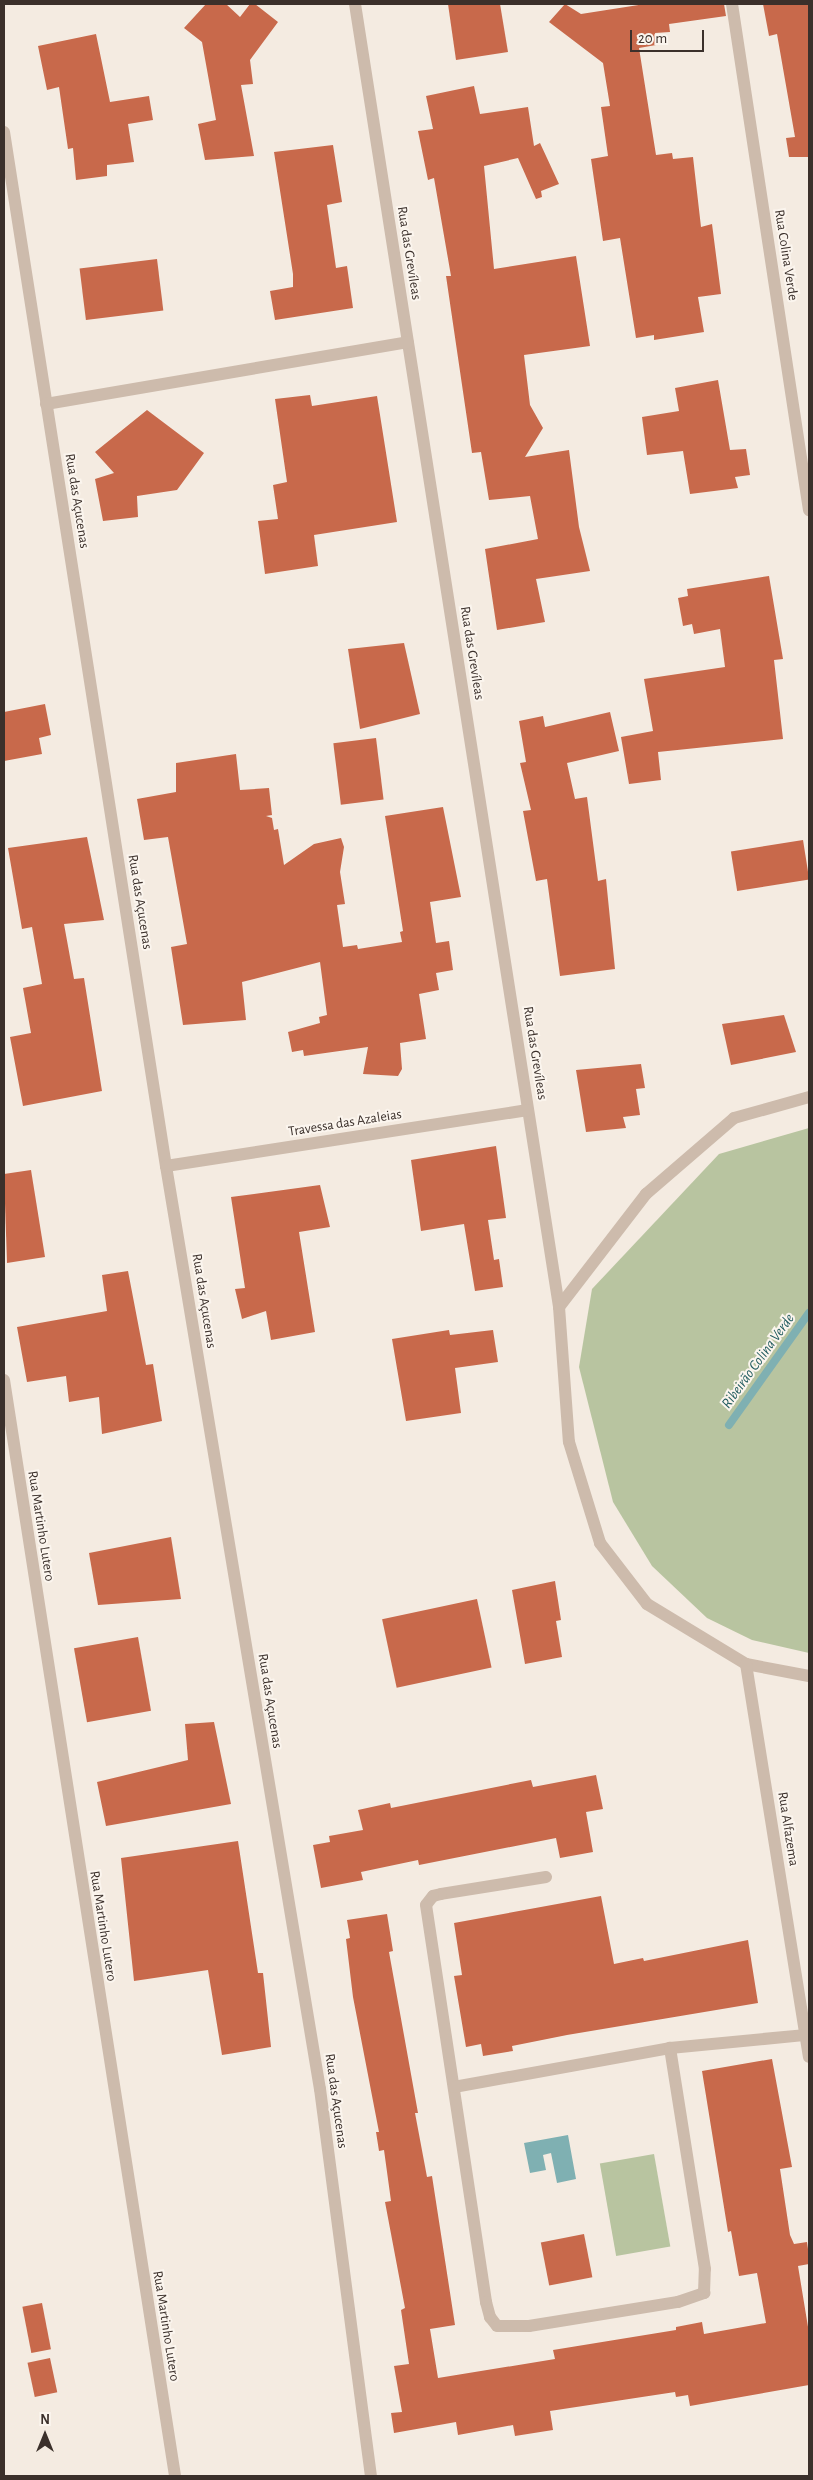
<!DOCTYPE html>
<meta charset="utf-8">
<style>
body{margin:0}
#map{position:relative;width:813px;height:2480px;overflow:hidden;background:#f4ebe1;font-family:"Alegreya Sans",sans-serif}
div>[style]{position:absolute}
.green>*{inset:0;background:#b8c4a0;transform-origin:0 0}
.water>*{inset:0;background:#7fb0b2}
.stream>*{height:8px;margin:-4px;padding:0 4px;transform-origin:4px;border-radius:4px;background:#7fb0b2}
.building>*{inset:0;background:#c8694b;transform-origin:0 0}
.minor>*{height:12px;margin:-6px;padding:0 6px;transform-origin:6px;border-radius:6px;background:#cdbbac}
span{translate:-50% -50%;white-space:nowrap;text-align:center;line-height:1.15;-webkit-text-stroke:4px #fbf5ee;paint-order:stroke}
.street-label{font-size:14px;color:#3b302b}
.water-label{font-size:15px;color:#1f5a5e;font-style:italic}
.frame{position:absolute;inset:0;border:5px solid #3b302b;pointer-events:none}
.north{position:absolute;left:20px;top:2410px;width:50px;height:50px;-webkit-text-stroke:4px #fbf5ee;paint-order:stroke;rotate:0deg;font-size:14px;font-weight:700;line-height:20px;text-align:center;color:#3b302b}
.north::after{content:'';display:block;margin:auto;width:18px;height:22px;background:#3b302b;clip-path:polygon(50% 0,100% 100%,50% 72%,0 100%)}
.scale{position:absolute;left:630px;top:30px;width:74px;height:22px;box-sizing:border-box;border:2px solid #3b302b;border-top:0;padding-left:6px;font-size:15px;line-height:18px;white-space:nowrap;color:#3b302b;-webkit-text-stroke:4px #fbf5ee;paint-order:stroke}
</style>
<div id="map">
<div class="green">
<i style="clip-path:polygon(809px 1128px,809px 1653px,752px 1640px,707px 1618px,652px 1566px,613px 1502px,579px 1367px,592px 1289px,719px 1154px)"></i>
<i style="left:654px;top:2154px;width:94px;height:55px;rotate:80deg"></i>
</div>
<div class="water">
<i style="clip-path:polygon(568px 2135px,576px 2179px,557px 2183px,551px 2153px,543px 2155px,546px 2170px,530px 2173px,524px 2143px)"></i>
</div>
<div class="stream">
<i style="left:729px;top:1425px;width:138px;rotate:-54.5deg"></i>
</div>
<div class="building">
<i style="clip-path:polygon(206px 4px,226px 4px,240px 17px,250px 4px,255px 4px,278px 22px,250px 60px,253px 84px,241px 85px,254px 156px,205px 160px,198px 124px,216px 120px,202px 42px,184px 28px)"></i>
<i style="clip-path:polygon(448px 4px,500px 4px,508px 52px,456px 60px)"></i>
<i style="clip-path:polygon(565px 4px,581px 14px,645px 4px,724px 4px,726px 16px,669px 24px,670px 32px,655px 33px,656px 45px,639px 48px,656px 155px,672px 153px,673px 159px,693px 157px,701px 227px,712px 224px,721px 294px,698px 297px,704px 332px,654px 340px,654px 335px,636px 338px,620px 238px,603px 241px,591px 159px,608px 156px,601px 107px,610px 106px,603px 63px,549px 22px)"></i>
<i style="clip-path:polygon(763px 4px,809px 4px,809px 157px,789px 157px,786px 138px,795px 137px,777px 34px,769px 36px)"></i>
<i style="clip-path:polygon(96px 34px,110px 102px,149px 96px,153px 120px,128px 124px,134px 162px,107px 165px,107px 176px,76px 180px,73px 148px,68px 149px,59px 87px,47px 90px,38px 46px)"></i>
<i style="clip-path:polygon(474px 86px,480px 114px,528px 107px,534px 146px,540px 143px,559px 184px,541px 191px,542px 197px,536px 199px,518px 158px,484px 166px,494px 269px,576px 256px,590px 346px,524px 355px,530px 405px,543px 428px,525px 457px,569px 450px,579px 527px,590px 571px,536px 579px,545px 622px,497px 630px,485px 549px,538px 539px,530px 496px,489px 500px,481px 452px,472px 453px,446px 276px,451px 276px,434px 178px,428px 180px,418px 131px,433px 129px,426px 96px)"></i>
<i style="clip-path:polygon(333px 145px,342px 202px,327px 205px,336px 268px,347px 266px,353px 308px,275px 320px,270px 291px,293px 287px,293px 274px,274px 152px)"></i>
<i style="left:157px;top:259px;width:52px;height:78px;rotate:83deg"></i>
<i style="clip-path:polygon(718px 380px,730px 450px,746px 449px,750px 475px,735px 477px,738px 488px,690px 494px,683px 451px,647px 455px,642px 417px,679px 411px,675px 388px)"></i>
<i style="clip-path:polygon(310px 395px,312px 406px,377px 396px,397px 522px,314px 535px,318px 566px,265px 574px,258px 521px,278px 519px,273px 485px,287px 482px,275px 399px)"></i>
<i style="clip-path:polygon(147px 410px,204px 453px,177px 490px,137px 496px,138px 517px,103px 521px,95px 479px,114px 473px,95px 452px)"></i>
<i style="clip-path:polygon(769px 576px,783px 659px,774px 660px,783px 739px,658px 752px,661px 780px,629px 784px,621px 737px,653px 731px,644px 679px,725px 667px,720px 629px,694px 634px,692px 624px,683px 626px,678px 598px,688px 596px,687px 589px)"></i>
<i style="clip-path:polygon(404px 643px,420px 714px,360px 729px,348px 649px)"></i>
<i style="clip-path:polygon(45px 704px,51px 735px,39px 738px,42px 754px,4px 761px,4px 712px)"></i>
<i style="clip-path:polygon(610px 712px,619px 751px,567px 763px,575px 799px,587px 797px,598px 881px,606px 879px,615px 969px,560px 976px,547px 879px,536px 881px,523px 811px,531px 810px,520px 763px,526px 762px,519px 721px,543px 716px,545px 727px)"></i>
<i style="left:376px;top:738px;width:62px;height:43px;rotate:83deg"></i>
<i style="clip-path:polygon(236px 754px,240px 790px,269px 788px,272px 815px,266px 816px,272px 818px,274px 830px,278px 829px,284px 865px,314px 844px,341px 838px,344px 847px,340px 872px,345px 904px,337px 905px,343px 947px,357px 945px,358px 949px,402px 942px,400px 932px,403px 931px,385px 816px,443px 807px,461px 897px,430px 902px,436px 943px,449px 941px,453px 970px,436px 973px,439px 990px,419px 994px,426px 1039px,400px 1043px,402px 1069px,398px 1076px,363px 1074px,368px 1047px,304px 1056px,303px 1050px,292px 1052px,288px 1032px,320px 1023px,319px 1017px,327px 1015px,320px 962px,242px 982px,246px 1020px,183px 1025px,171px 947px,187px 944px,168px 837px,144px 840px,137px 799px,176px 792px,176px 763px)"></i>
<i style="clip-path:polygon(87px 837px,104px 920px,64px 924px,74px 979px,84px 978px,102px 1091px,23px 1106px,10px 1037px,31px 1033px,23px 988px,42px 984px,32px 927px,22px 929px,8px 848px)"></i>
<i style="left:803px;top:840px;width:40px;height:73px;rotate:81deg"></i>
<i style="clip-path:polygon(784px 1015px,796px 1052px,731px 1065px,722px 1024px)"></i>
<i style="clip-path:polygon(641px 1064px,645px 1088px,636px 1089px,640px 1115px,623px 1117px,626px 1128px,586px 1132px,576px 1070px)"></i>
<i style="clip-path:polygon(496px 1146px,506px 1218px,488px 1220px,494px 1260px,499px 1259px,503px 1287px,475px 1291px,464px 1224px,421px 1231px,411px 1160px)"></i>
<i style="clip-path:polygon(31px 1170px,45px 1257px,7px 1263px,4px 1174px)"></i>
<i style="clip-path:polygon(320px 1185px,330px 1227px,299px 1232px,315px 1332px,271px 1340px,266px 1311px,242px 1319px,235px 1289px,245px 1288px,231px 1197px)"></i>
<i style="clip-path:polygon(128px 1271px,146px 1365px,153px 1364px,162px 1421px,102px 1434px,99px 1397px,69px 1402px,66px 1376px,27px 1382px,17px 1327px,107px 1311px,102px 1275px)"></i>
<i style="clip-path:polygon(449px 1330px,450px 1335px,493px 1330px,498px 1362px,455px 1368px,461px 1413px,406px 1421px,392px 1339px)"></i>
<i style="clip-path:polygon(171px 1537px,181px 1599px,98px 1605px,89px 1553px)"></i>
<i style="clip-path:polygon(555px 1581px,561px 1620px,556px 1621px,562px 1657px,525px 1664px,512px 1590px)"></i>
<i style="left:477px;top:1599px;width:70px;height:97px;rotate:78deg"></i>
<i style="left:138px;top:1637px;width:75px;height:65px;rotate:80deg"></i>
<i style="clip-path:polygon(214px 1722px,231px 1804px,106px 1826px,97px 1782px,188px 1760px,185px 1724px)"></i>
<i style="clip-path:polygon(596px 1775px,603px 1809px,586px 1812px,593px 1852px,560px 1858px,556px 1838px,419px 1865px,418px 1860px,361px 1872px,363px 1880px,321px 1888px,313px 1845px,330px 1842px,329px 1836px,363px 1830px,358px 1810px,390px 1803px,391px 1808px,531px 1780px,533px 1787px)"></i>
<i style="clip-path:polygon(238px 1841px,258px 1973px,263px 1973px,271px 2047px,222px 2055px,208px 1970px,134px 1981px,121px 1858px)"></i>
<i style="clip-path:polygon(601px 1896px,614px 1964px,643px 1958px,644px 1961px,748px 1940px,758px 2003px,567px 2035px,512px 2046px,513px 2051px,483px 2056px,481px 2044px,466px 2047px,454px 1976px,462px 1975px,454px 1923px)"></i>
<i style="clip-path:polygon(387px 1914px,393px 1951px,389px 1952px,418px 2113px,415px 2113px,427px 2177px,432px 2176px,455px 2325px,430px 2329px,438px 2378px,555px 2359px,553px 2350px,676px 2330px,676px 2327px,702px 2322px,704px 2334px,766px 2323px,757px 2273px,739px 2276px,731px 2231px,728px 2232px,702px 2071px,772px 2059px,792px 2167px,780px 2169px,790px 2235px,794px 2244px,807px 2242px,809px 2256px,809px 2264px,798px 2266px,809px 2333px,809px 2385px,690px 2406px,688px 2395px,676px 2397px,675px 2392px,550px 2411px,553px 2430px,515px 2436px,513px 2425px,458px 2435px,456px 2422px,394px 2433px,391px 2413px,402px 2412px,394px 2366px,409px 2364px,401px 2310px,405px 2308px,385px 2202px,391px 2201px,384px 2150px,379px 2151px,376px 2132px,379px 2132px,353px 1997px,346px 1939px,350px 1938px,347px 1920px)"></i>
<i style="left:584px;top:2234px;width:44px;height:44px;rotate:79deg"></i>
<i style="left:42px;top:2303px;width:47px;height:20px;rotate:79deg"></i>
<i style="left:50px;top:2358px;width:35px;height:23px;rotate:78deg"></i>
</div>
<div class="minor">
<i style="left:355px;top:4px;width:1319px;rotate:81.1deg"></i>
<i style="left:559px;top:1307px;width:135px;rotate:85.8deg"></i>
<i style="left:569px;top:1442px;width:106px;rotate:72.9deg"></i>
<i style="left:600px;top:1543px;width:77px;rotate:52.4deg"></i>
<i style="left:647px;top:1604px;width:116px;rotate:31.2deg"></i>
<i style="left:746px;top:1664px;width:64px;rotate:10.8deg"></i>
<i style="left:732px;top:4px;width:512px;rotate:81.35deg"></i>
<i style="left:4px;top:132px;width:1047px;rotate:81.1deg"></i>
<i style="left:166px;top:1166px;width:936px;rotate:80.53deg"></i>
<i style="left:320px;top:2089px;width:390px;rotate:82.5deg"></i>
<i style="left:46px;top:404px;width:367px;rotate:-9.7deg"></i>
<i style="left:166px;top:1166px;width:366px;rotate:-8.8deg"></i>
<i style="left:559px;top:1307px;width:143px;rotate:-52.4deg"></i>
<i style="left:646px;top:1194px;width:116px;rotate:-40.8deg"></i>
<i style="left:734px;top:1118px;width:78px;rotate:-15.6deg"></i>
<i style="left:4px;top:1380px;width:1109px;rotate:81.13deg"></i>
<i style="left:746px;top:1664px;width:398px;rotate:80.9deg"></i>
<i style="left:546px;top:1877px;width:106px;rotate:170.8deg"></i>
<i style="left:441px;top:1894px;width:8px;rotate:166deg"></i>
<i style="left:433px;top:1896px;width:11px;rotate:128deg"></i>
<i style="left:426px;top:1905px;width:402px;rotate:81.4deg"></i>
<i style="left:486px;top:2302px;width:16px;rotate:75deg"></i>
<i style="left:490px;top:2317px;width:11px;rotate:52deg"></i>
<i style="left:497px;top:2326px;width:32px"></i>
<i style="left:529px;top:2326px;width:151px;rotate:-9.2deg"></i>
<i style="left:678px;top:2302px;width:28px;rotate:-19deg"></i>
<i style="left:704px;top:2293px;width:24px;rotate:-88deg"></i>
<i style="left:705px;top:2269px;width:224px;rotate:-99deg"></i>
<i style="left:454px;top:2087px;width:219px;rotate:-10.2deg"></i>
<i style="left:670px;top:2048px;width:137px;rotate:-5.5deg"></i>
</div>
<div class="street-label">
<span style="left:409px;top:253px;rotate:81deg">Rua das Grevíleas</span>
<span style="left:786px;top:255px;rotate:81deg">Rua Colina Verde</span>
<span style="left:77px;top:501px;rotate:81deg">Rua das Açucenas</span>
<span style="left:472px;top:653px;rotate:81deg">Rua das Grevíleas</span>
<span style="left:140px;top:902px;rotate:81deg">Rua das Açucenas</span>
<span style="left:535px;top:1053px;rotate:81deg">Rua das Grevíleas</span>
<span style="left:345px;top:1123px;rotate:-9deg">Travessa das Azaleias</span>
<span style="left:204px;top:1301px;rotate:81deg">Rua das Açucenas</span>
<span style="left:41px;top:1526px;rotate:81deg">Rua Martinho Lutero</span>
<span style="left:270px;top:1701px;rotate:81deg">Rua das Açucenas</span>
<span style="left:788px;top:1829px;rotate:81deg">Rua Alfazema</span>
<span style="left:103px;top:1926px;rotate:81deg">Rua Martinho Lutero</span>
<span style="left:336px;top:2101px;rotate:82deg">Rua das Açucenas</span>
<span style="left:166px;top:2326px;rotate:81deg">Rua Martinho Lutero</span>
</div>
<div class="water-label">
<span style="left:758px;top:1361px;rotate:-54deg">Ribeirão Colina Verde</span>
</div>
<div class="frame"></div>
<div class="north">N</div>
<div class="scale">20 m</div>
</div>
